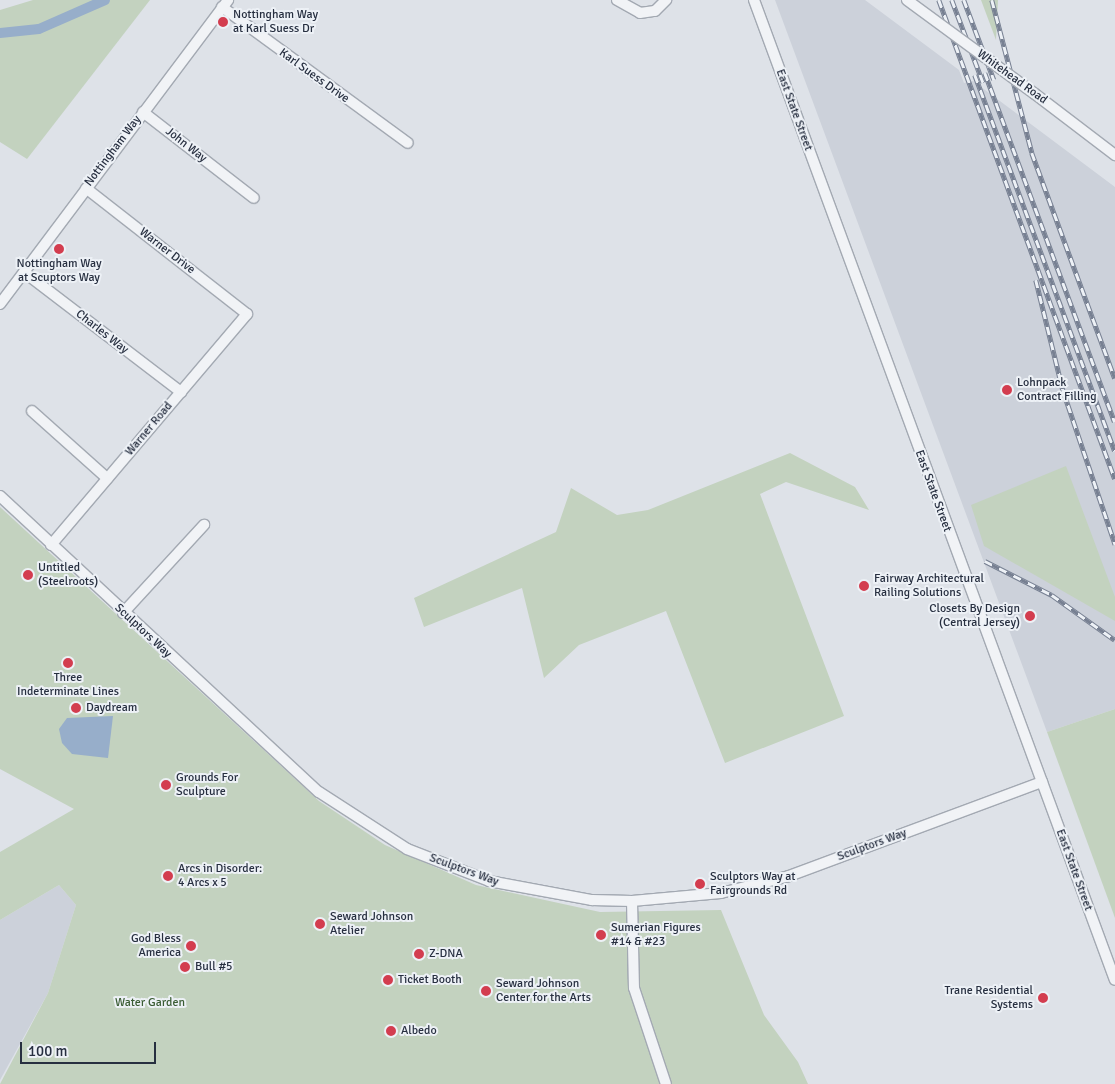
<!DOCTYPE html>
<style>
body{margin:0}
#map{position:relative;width:1115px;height:1084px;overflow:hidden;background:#dee2e8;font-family:Signika,sans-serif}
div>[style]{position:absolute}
.built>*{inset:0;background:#ccd1da}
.green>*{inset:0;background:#c3d2bf}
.water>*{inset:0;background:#97aeca}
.canal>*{height:10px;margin:-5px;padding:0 5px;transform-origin:5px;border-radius:5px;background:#97aeca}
.roads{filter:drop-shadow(1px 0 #a3a9b2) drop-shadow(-1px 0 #a3a9b2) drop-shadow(0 1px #a3a9b2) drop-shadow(0 -1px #a3a9b2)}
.minor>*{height:10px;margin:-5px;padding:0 5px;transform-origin:5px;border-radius:5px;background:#f1f3f6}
.rail>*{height:4.5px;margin-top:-2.25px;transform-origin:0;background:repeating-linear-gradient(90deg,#edf1f6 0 8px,#778092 0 16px);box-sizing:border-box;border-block:1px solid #778092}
.bridges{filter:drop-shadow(1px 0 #a3a9b2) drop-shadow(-1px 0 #a3a9b2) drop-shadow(0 1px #a3a9b2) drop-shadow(0 -1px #a3a9b2)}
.minor-bridge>*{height:10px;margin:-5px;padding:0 5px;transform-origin:5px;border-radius:5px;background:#f1f3f6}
.dots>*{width:14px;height:14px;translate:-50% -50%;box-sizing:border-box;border:2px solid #edf1f6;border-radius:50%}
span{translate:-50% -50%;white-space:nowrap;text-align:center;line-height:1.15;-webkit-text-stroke:4px #edf1f6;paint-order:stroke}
.poi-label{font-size:12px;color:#272f40}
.left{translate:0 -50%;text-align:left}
.right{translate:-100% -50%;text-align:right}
.street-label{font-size:12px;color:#272f40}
.park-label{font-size:12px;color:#3a5c33}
.scale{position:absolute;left:20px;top:1042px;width:136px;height:22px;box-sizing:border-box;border:2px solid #272f40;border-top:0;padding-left:6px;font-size:15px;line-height:18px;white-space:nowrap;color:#272f40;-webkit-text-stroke:4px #edf1f6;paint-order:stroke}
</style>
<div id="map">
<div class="built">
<i style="clip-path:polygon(775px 0,865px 0,959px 70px,964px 83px,973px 81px,1115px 187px,1115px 709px,1047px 732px)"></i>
<i style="clip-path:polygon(59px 885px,76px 905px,48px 993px,0 1080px,0 920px)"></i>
</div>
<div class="green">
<i style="clip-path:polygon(33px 0,150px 0,27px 159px,0 142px,0 10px)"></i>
<i style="clip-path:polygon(981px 0,998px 0,996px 40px)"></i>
<i style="clip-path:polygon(790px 453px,855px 487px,869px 510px,786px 482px,760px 494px,844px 716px,725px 763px,666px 611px,579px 645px,544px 678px,522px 588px,424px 627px,414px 598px,556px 532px,571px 488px,617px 515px,648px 510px)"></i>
<i style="clip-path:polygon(1066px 466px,1115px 597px,1115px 621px,984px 546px,971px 505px)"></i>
<i style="clip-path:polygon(0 507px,319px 801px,385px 845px,476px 885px,600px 912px,721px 910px,764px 1015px,798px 1062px,808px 1084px,0 1084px,48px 993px,76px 905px,59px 885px,0 920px,0 852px,74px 809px,0 769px)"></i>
<i style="clip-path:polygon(1115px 709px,1115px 918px,1047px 732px)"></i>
</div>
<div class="water">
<i style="clip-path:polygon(113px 716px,108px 758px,72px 754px,62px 743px,59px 729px,67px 718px)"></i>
</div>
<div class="canal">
<i style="left:0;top:33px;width:39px;rotate:-6deg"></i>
<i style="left:39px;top:29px;width:72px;rotate:-23.7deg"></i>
</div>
<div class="roads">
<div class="minor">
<i style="left:617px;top:0;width:26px;rotate:29deg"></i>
<i style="left:640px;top:13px;width:15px;rotate:-8deg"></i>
<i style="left:655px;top:11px;width:16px;rotate:-45deg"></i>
<i style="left:754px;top:0;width:1044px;rotate:69.78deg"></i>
<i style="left:222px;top:7px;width:230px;rotate:36.2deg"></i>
<i style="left:1035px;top:94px;width:101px;rotate:37.3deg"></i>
<i style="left:143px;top:112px;width:140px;rotate:37.8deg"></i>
<i style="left:24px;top:272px;width:198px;rotate:37.4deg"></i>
<i style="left:0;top:304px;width:380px;rotate:-53.1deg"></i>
<i style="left:32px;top:411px;width:101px;rotate:41.8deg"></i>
<i style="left:0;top:496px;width:435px;rotate:42.9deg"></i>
<i style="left:319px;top:792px;width:105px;rotate:32.9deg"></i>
<i style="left:407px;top:849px;width:88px;rotate:21.3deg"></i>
<i style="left:489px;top:881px;width:105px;rotate:10.5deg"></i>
<i style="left:592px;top:900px;width:40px;rotate:1.4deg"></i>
<i style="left:632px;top:901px;width:89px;rotate:-5.1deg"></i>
<i style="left:721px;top:893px;width:70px;rotate:-14deg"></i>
<i style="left:789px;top:876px;width:270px;rotate:-20.4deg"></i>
<i style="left:51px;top:545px;width:303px;rotate:-49.7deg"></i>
<i style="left:247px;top:314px;width:204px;rotate:-142deg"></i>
<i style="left:123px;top:613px;width:120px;rotate:-47.4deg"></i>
<i style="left:632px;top:901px;width:87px;rotate:88.7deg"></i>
<i style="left:634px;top:988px;width:101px;rotate:71.6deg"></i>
</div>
</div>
<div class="rail">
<i style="left:939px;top:0;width:510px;rotate:69.83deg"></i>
<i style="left:952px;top:0;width:88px;rotate:69.3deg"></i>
<i style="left:964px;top:0;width:85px;rotate:69.4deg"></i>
<i style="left:992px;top:0;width:158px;rotate:75.3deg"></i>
<i style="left:1032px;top:153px;width:240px;rotate:69.8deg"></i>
<i style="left:985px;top:73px;width:372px;rotate:69.6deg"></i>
<i style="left:975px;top:75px;width:401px;rotate:69.6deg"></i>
<i style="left:1036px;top:280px;width:113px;rotate:76.2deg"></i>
<i style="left:1063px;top:390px;width:163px;rotate:71.3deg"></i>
<i style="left:985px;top:561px;width:75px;rotate:26.9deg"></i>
<i style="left:1052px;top:595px;width:77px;rotate:35.5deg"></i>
</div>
<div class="bridges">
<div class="minor-bridge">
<i style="left:907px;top:0;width:159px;rotate:36.3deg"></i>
</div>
</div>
<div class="dots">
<i style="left:223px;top:22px;background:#d33d4f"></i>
<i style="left:59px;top:249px;background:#d33d4f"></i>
<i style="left:1007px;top:390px;background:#d33d4f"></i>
<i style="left:28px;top:575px;background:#d33d4f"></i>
<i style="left:864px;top:586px;background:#d33d4f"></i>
<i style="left:1030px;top:616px;background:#d33d4f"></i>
<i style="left:68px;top:663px;background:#d33d4f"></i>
<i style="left:76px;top:708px;background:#d33d4f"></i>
<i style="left:166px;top:785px;background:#d33d4f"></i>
<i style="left:168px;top:876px;background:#d33d4f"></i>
<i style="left:700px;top:884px;background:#d33d4f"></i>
<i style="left:320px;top:924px;background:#d33d4f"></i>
<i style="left:601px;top:935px;background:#d33d4f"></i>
<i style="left:191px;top:946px;background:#d33d4f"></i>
<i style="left:419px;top:954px;background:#d33d4f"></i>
<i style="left:185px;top:967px;background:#d33d4f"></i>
<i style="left:388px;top:980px;background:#d33d4f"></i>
<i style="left:486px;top:991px;background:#d33d4f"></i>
<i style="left:1043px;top:998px;background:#d33d4f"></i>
<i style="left:391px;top:1031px;background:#d33d4f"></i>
</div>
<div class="poi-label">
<span class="left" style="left:233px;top:22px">Nottingham Way<br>at Karl Suess Dr</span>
<span style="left:59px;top:271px">Nottingham Way<br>at Scuptors Way</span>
<span class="left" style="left:1017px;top:390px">Lohnpack<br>Contract Filling</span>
<span class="left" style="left:38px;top:575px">Untitled<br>(Steelroots)</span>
<span class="left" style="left:874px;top:586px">Fairway Architectural<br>Railing Solutions</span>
<span class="right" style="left:1020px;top:616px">Closets By Design<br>(Central Jersey)</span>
<span style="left:68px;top:685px">Three<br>Indeterminate Lines</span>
<span class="left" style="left:86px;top:708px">Daydream</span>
<span class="left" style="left:176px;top:785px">Grounds For<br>Sculpture</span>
<span class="left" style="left:178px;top:876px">Arcs in Disorder:<br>4 Arcs x 5</span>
<span class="left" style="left:710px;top:884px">Sculptors Way at<br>Fairgrounds Rd</span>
<span class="left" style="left:330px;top:924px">Seward Johnson<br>Atelier</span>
<span class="left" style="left:611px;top:935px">Sumerian Figures<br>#14 &amp; #23</span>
<span class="right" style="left:181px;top:946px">God Bless<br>America</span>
<span class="left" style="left:429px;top:954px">Z-DNA</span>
<span class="left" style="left:195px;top:967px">Bull #5</span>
<span class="left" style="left:398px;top:980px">Ticket Booth</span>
<span class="left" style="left:496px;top:991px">Seward Johnson<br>Center for the Arts</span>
<span class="right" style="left:1033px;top:998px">Trane Residential<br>Systems</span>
<span class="left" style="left:401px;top:1031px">Albedo</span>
</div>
<div class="street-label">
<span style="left:314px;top:76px;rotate:36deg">Karl Suess Drive</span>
<span style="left:1012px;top:77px;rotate:36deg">Whitehead Road</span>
<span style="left:794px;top:110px;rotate:70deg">East State Street</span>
<span style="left:186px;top:145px;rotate:38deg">John Way</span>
<span style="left:113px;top:151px;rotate:-53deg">Nottingham Way</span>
<span style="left:167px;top:251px;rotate:38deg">Warner Drive</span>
<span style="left:102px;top:332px;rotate:38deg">Charles Way</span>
<span style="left:149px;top:429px;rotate:-50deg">Warner Road</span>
<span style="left:933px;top:491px;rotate:70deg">East State Street</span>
<span style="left:143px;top:631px;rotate:43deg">Sculptors Way</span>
<span style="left:872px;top:845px;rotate:-20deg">Sculptors Way</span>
<span style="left:464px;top:870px;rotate:20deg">Sculptors Way</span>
<span style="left:1074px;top:870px;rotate:70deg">East State Street</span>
</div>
<div class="park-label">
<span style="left:150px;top:1003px">Water Garden</span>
</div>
<div class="scale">100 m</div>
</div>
